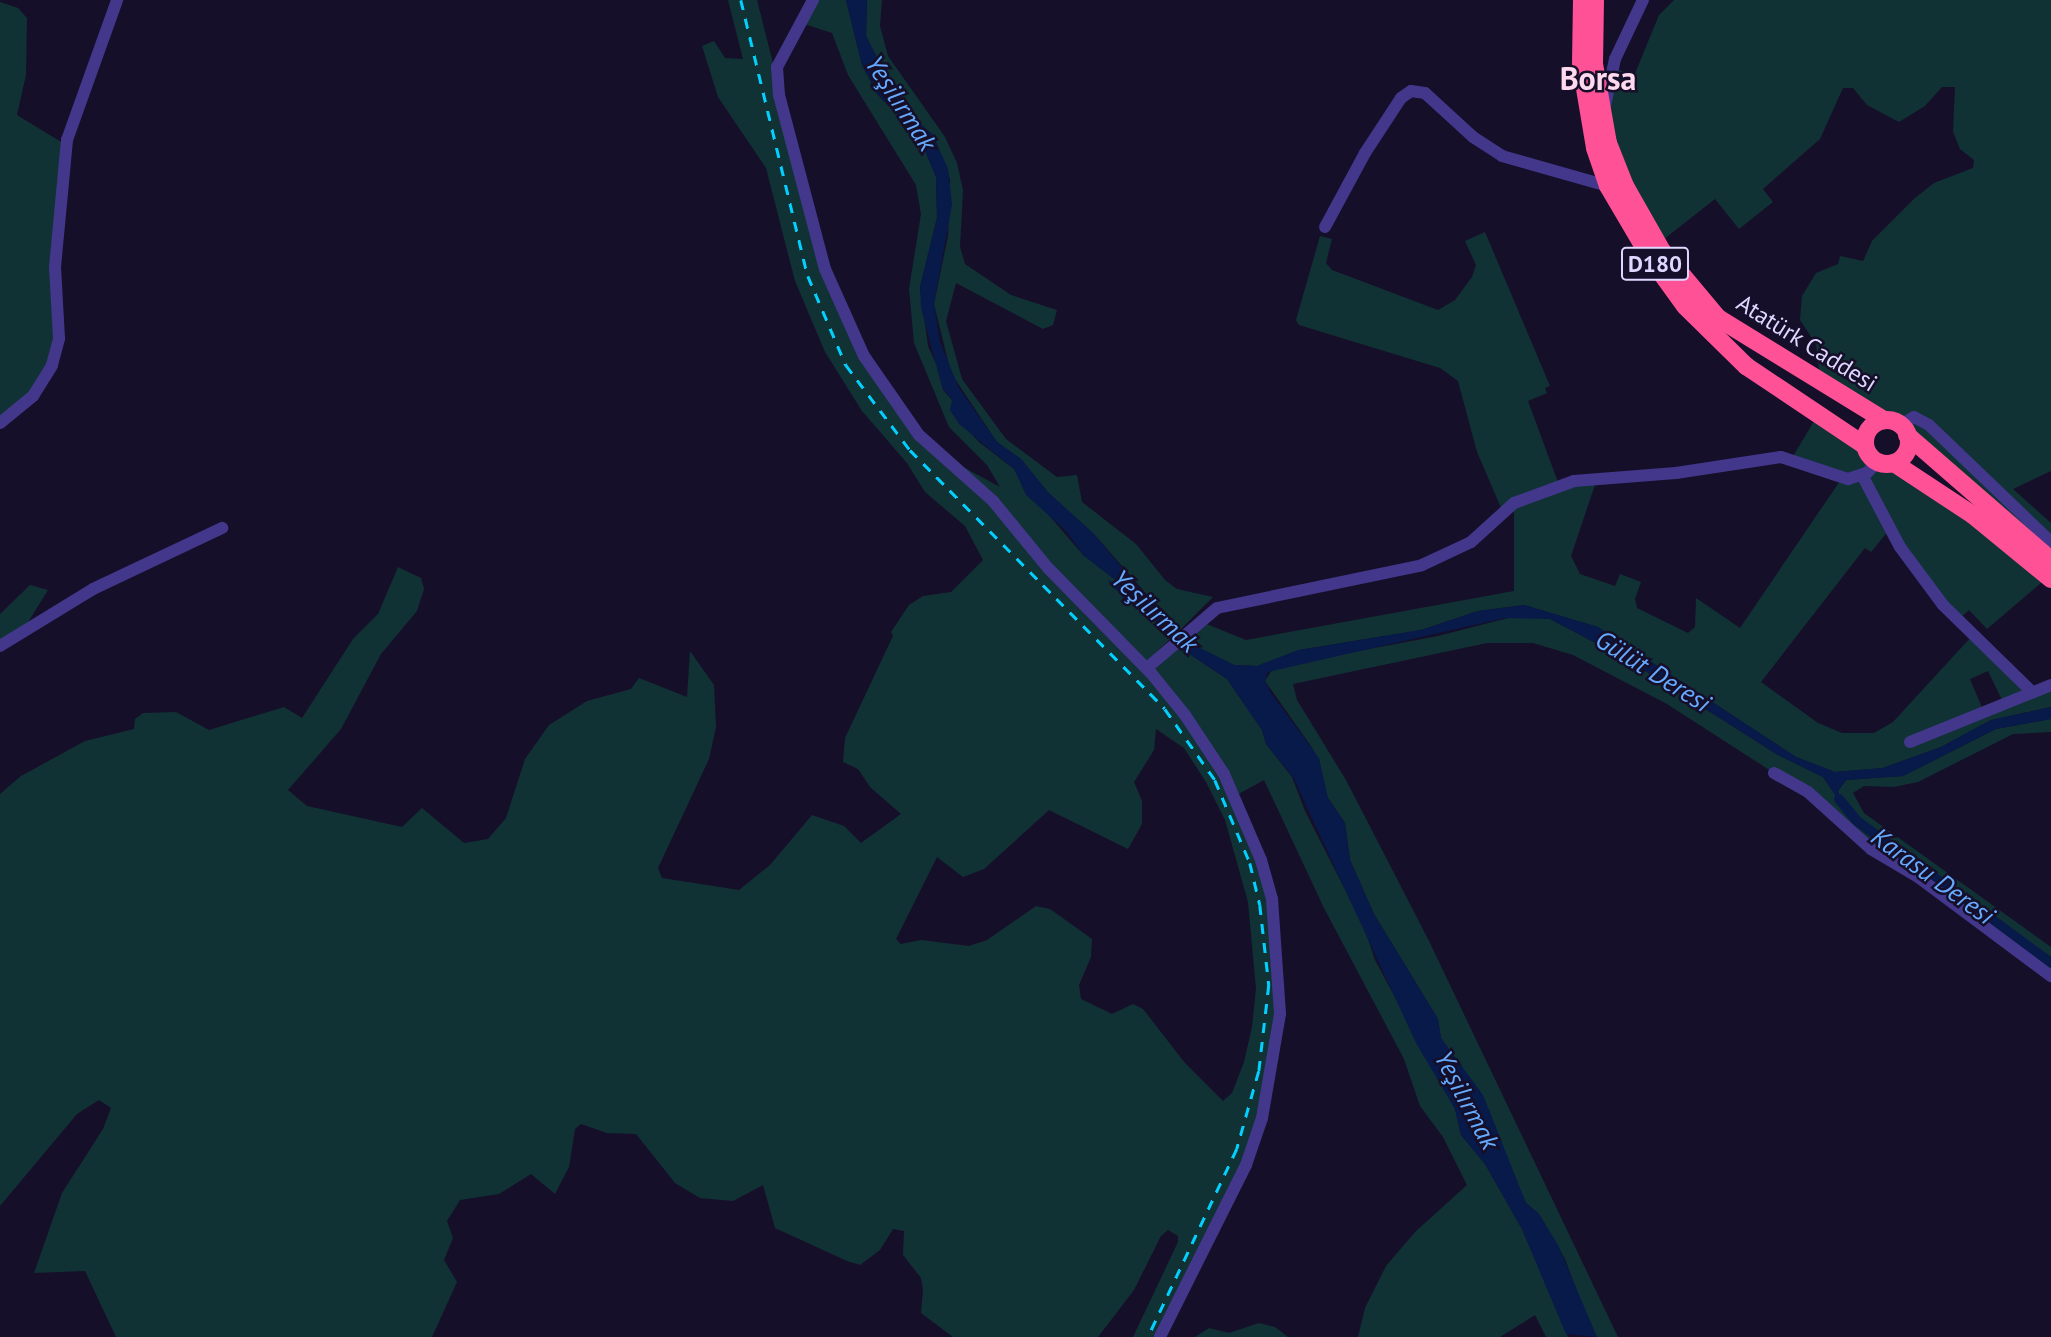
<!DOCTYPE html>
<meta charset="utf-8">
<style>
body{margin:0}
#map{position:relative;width:2051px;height:1337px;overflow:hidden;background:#160f2a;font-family:"PT Sans",sans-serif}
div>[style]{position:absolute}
.green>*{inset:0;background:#113234}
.water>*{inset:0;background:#071a4a}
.canal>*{height:10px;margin:-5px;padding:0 5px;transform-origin:5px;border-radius:5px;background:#071a4a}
.minor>*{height:12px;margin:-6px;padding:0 6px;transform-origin:6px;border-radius:6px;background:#42378b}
.highway>*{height:18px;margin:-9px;padding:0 9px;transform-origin:9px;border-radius:9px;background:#ff5296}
.highway>.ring{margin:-9px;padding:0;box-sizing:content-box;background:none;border:18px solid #ff5296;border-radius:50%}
.rail>*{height:2.5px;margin-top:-1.25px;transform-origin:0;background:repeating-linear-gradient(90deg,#03d0ff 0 10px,transparent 0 19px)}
span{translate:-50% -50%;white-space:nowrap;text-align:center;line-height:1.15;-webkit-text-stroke:5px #160f2a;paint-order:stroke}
.shield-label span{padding:2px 5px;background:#160f2a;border:2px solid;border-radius:5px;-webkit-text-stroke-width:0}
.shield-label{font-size:23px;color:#dfd7ff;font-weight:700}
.street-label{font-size:24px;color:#dfd7ff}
.water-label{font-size:26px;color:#65aaff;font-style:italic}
.district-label{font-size:32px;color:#ffd9ee;font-weight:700}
</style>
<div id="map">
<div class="green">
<i style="clip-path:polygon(evenodd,728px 0,757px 0,825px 269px,898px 411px,956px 463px,1000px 487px,987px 465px,949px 427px,914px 343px,909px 289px,921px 214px,916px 185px,848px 75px,832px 33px,801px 23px,813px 0,846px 0,862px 65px,877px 94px,920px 138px,936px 177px,937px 218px,920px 287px,928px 346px,942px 377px,943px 390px,952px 400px,952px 413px,979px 442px,1014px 469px,1023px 485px,1083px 555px,1126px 588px,1112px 582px,1123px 597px,1143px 608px,1163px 629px,1170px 639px,1144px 664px,1152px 672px,1179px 647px,1227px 679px,1262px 730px,1266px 744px,1292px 777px,1305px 811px,1364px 927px,1375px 960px,1455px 1109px,1461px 1135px,1485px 1164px,1522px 1229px,1568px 1337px,1546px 1337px,1535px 1315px,1500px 1337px,1358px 1337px,1365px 1308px,1386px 1266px,1415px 1232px,1467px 1185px,1443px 1137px,1420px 1106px,1404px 1059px,1324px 908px,1264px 780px,1235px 796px,1261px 860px,1281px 986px,1262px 1118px,1160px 1337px,1133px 1337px,1178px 1242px,1178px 1236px,1168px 1230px,1161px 1236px,1134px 1290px,1098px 1337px,953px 1337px,921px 1313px,923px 1290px,921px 1278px,903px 1255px,904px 1231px,893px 1229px,880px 1250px,860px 1265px,847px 1261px,775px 1228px,763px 1185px,733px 1201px,700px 1198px,675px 1183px,636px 1134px,607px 1133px,581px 1124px,575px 1129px,569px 1167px,555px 1194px,531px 1174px,499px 1194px,460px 1200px,447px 1221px,453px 1238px,444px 1260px,457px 1282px,432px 1337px,116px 1337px,85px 1271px,34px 1273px,62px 1193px,103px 1129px,111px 1108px,99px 1100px,77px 1114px,0 1206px,0 794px,21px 776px,85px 741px,134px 729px,135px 719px,143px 713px,176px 712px,209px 730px,284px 707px,302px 718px,353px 639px,378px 614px,398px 567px,421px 578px,424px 589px,417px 611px,381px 654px,341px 729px,288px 790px,307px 806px,402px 827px,422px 808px,464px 843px,488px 839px,506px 818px,525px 759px,549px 725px,587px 701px,631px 689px,639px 678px,687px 697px,690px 651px,714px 685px,716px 727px,709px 759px,658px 868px,662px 878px,739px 890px,770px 865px,812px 815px,844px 826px,861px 843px,901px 814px,870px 787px,858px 769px,843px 762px,845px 738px,893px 636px,891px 632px,909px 605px,923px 596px,951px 592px,983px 560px,965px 526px,925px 492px,907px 463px,862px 411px,825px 352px,795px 281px,766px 168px,718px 97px,702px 46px,714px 41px,725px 58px,743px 59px,728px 0,1156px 729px,1184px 748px,1206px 782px,1225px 820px,1248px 902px,1256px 989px,1252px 1027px,1244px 1062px,1232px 1093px,1223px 1101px,1185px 1063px,1143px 1009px,1133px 1004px,1112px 1014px,1081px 999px,1079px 985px,1091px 957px,1092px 939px,1050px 909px,1036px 906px,987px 940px,969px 946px,921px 940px,901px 944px,896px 939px,937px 857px,963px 877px,984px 869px,1049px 810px,1128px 849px,1142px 824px,1142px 801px,1134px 782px,1154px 750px,1156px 729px)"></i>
<i style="clip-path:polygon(867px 0,882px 0,880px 26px,888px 56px,945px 137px,957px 163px,963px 190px,960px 247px,965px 264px,1011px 295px,1057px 310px,1053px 325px,1043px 329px,956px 283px,946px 321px,962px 379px,1006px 439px,1057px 477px,1077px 475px,1082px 502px,1136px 544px,1165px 580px,1177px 589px,1213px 597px,1179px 631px,1093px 533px,1048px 493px,1021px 459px,997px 442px,951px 373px,934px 304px,948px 236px,950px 179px,933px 135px,919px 123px,889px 82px,866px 36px)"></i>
<i style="clip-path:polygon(1674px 0,2051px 0,2051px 471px,2013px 489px,2051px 523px,2051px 560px,1898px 423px,1820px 378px,1816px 344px,1800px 320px,1802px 296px,1816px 273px,1838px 264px,1840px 256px,1863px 261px,1872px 241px,1915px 198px,1934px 183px,1973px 168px,1974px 160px,1960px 149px,1953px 132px,1955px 87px,1942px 87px,1925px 106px,1899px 122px,1867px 105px,1853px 88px,1843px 88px,1820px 139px,1763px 189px,1773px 202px,1739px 229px,1715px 199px,1658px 244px,1625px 186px,1608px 107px,1612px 67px,1634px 76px,1659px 15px)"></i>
<i style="clip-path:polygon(0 2px,18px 8px,27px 18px,26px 75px,17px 115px,66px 145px,59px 317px,46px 378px,0 423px)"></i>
<i style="clip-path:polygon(evenodd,1485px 232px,1550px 386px,1545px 388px,1547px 393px,1528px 401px,1559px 485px,1598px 476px,1571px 556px,1580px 574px,1615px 586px,1620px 574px,1641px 582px,1635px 599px,1637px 608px,1688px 633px,1695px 627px,1696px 598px,1740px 628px,1842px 478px,1792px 458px,1817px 416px,1866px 450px,1873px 460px,1890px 464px,2048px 577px,1987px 629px,1969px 610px,1957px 621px,1889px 530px,1871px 552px,1865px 548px,1761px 682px,1818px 723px,1842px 733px,1874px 733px,1893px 722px,1972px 636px,2031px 692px,2051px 685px,2051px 707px,1991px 720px,1941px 747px,1883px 768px,1835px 772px,1796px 757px,1598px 627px,1524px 605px,1478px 611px,1421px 630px,1299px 650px,1257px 666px,1234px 665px,1191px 644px,1187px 639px,1204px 623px,1246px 640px,1514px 591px,1514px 504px,1502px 510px,1477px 452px,1458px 381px,1440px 368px,1299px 325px,1296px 320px,1320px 236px,1332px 239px,1326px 263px,1332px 270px,1438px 310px,1455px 300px,1472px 277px,1476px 265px,1465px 241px,1485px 232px,1988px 671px,2003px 702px,1983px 710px,1970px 679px,1988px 671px)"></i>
<i style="clip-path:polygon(30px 585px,48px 590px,22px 632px,0 646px,0 614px)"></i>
<i style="clip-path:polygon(1520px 615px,1550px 619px,1628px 660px,1778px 755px,1823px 777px,1843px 806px,1838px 791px,1846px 780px,1903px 776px,1996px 729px,2051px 719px,2051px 732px,2013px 734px,1918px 782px,1894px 787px,1864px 786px,1853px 793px,1864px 813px,2051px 947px,2051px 976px,1774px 773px,1667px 704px,1573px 655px,1533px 643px,1487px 643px,1293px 684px,1297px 700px,1346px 780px,1429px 941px,1618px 1337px,1597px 1337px,1589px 1324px,1565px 1259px,1539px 1214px,1526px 1203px,1506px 1161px,1489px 1110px,1441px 1038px,1438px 1019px,1374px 914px,1350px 860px,1345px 823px,1328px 798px,1313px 749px,1265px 681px,1274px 667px,1438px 636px)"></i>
<i style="clip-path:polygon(1259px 1323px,1275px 1327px,1288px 1337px,1195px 1337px,1209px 1328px,1229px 1333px)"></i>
</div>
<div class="water">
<i style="clip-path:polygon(846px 0,867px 0,866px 36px,889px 81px,919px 123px,933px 135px,948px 169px,952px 204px,934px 304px,940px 342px,959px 388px,997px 442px,1021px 459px,1048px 492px,1093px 533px,1153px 605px,1196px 646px,1234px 665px,1257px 666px,1299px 650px,1421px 630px,1478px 611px,1524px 605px,1598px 627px,1796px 757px,1835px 772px,1883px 768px,1941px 747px,1991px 720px,2051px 707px,2051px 719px,1996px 729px,1903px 776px,1846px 780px,1838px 791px,1845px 809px,1823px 777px,1778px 755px,1628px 660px,1550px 619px,1505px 618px,1268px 672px,1265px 681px,1271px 693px,1319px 758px,1328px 798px,1345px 823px,1350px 860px,1374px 914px,1438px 1019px,1441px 1038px,1483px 1095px,1526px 1203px,1539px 1214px,1558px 1245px,1597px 1337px,1566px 1334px,1522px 1229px,1485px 1164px,1461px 1135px,1455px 1109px,1416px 1043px,1293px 777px,1266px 744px,1262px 730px,1227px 679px,1179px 647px,1149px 613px,1123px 597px,1107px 580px,1122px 585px,1083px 555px,1066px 531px,1026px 495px,1014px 469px,959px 424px,950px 410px,952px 400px,942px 387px,921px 308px,920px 287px,937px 218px,936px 177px,920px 138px,877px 93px,862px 65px)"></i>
</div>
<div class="canal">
<i style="left:1839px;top:799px;width:28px;rotate:51deg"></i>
<i style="left:1857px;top:821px;width:240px;rotate:36.2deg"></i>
</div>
<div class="minor">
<i style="left:813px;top:0;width:76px;rotate:118.2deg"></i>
<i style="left:777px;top:67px;width:28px;rotate:86deg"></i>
<i style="left:779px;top:95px;width:180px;rotate:75.2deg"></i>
<i style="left:825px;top:269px;width:95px;rotate:65.9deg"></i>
<i style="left:864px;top:356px;width:96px;rotate:55.2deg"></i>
<i style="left:919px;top:435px;width:99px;rotate:41.7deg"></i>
<i style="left:993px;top:501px;width:87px;rotate:50.6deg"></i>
<i style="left:1048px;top:568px;width:147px;rotate:45.6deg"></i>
<i style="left:1151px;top:673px;width:54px;rotate:51deg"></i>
<i style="left:1185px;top:715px;width:71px;rotate:56.5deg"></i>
<i style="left:1224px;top:774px;width:94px;rotate:66.7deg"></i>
<i style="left:1261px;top:860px;width:41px;rotate:74.2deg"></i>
<i style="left:1272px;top:899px;width:115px;rotate:86deg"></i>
<i style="left:1280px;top:1014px;width:106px;rotate:99.8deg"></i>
<i style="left:1262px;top:1118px;width:50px;rotate:108.8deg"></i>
<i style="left:1246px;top:1165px;width:192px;rotate:116.6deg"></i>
<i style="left:1603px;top:115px;width:57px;rotate:-77.9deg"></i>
<i style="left:1615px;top:59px;width:65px;rotate:-64.6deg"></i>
<i style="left:1325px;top:227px;width:84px;rotate:-61.6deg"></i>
<i style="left:1365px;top:153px;width:66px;rotate:-56.8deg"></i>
<i style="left:1401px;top:98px;width:12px;rotate:-35deg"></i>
<i style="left:1411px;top:91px;width:14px;rotate:8deg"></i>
<i style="left:1425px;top:93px;width:65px;rotate:42.5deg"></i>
<i style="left:1473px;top:137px;width:35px;rotate:33deg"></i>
<i style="left:1502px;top:156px;width:110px;rotate:15.8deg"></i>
<i style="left:0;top:423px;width:43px;rotate:-39.3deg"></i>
<i style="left:33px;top:396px;width:36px;rotate:-58deg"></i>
<i style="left:52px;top:365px;width:28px;rotate:-75deg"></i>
<i style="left:59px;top:338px;width:71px;rotate:-93.2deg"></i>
<i style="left:55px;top:267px;width:128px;rotate:-84.6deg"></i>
<i style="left:67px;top:140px;width:149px;rotate:-70.3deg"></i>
<i style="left:1901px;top:425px;width:15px;rotate:-32deg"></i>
<i style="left:1914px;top:417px;width:17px;rotate:28deg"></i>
<i style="left:1929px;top:425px;width:169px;rotate:43.8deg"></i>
<i style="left:1862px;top:475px;width:81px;rotate:62.2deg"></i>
<i style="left:1900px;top:547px;width:72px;rotate:53.4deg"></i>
<i style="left:1943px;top:605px;width:124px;rotate:44.3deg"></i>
<i style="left:0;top:646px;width:109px;rotate:-31.5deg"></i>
<i style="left:93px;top:589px;width:143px;rotate:-25.3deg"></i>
<i style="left:1147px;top:668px;width:92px;rotate:-40.6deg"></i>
<i style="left:1217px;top:608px;width:209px;rotate:-11.8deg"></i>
<i style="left:1422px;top:565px;width:54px;rotate:-25.1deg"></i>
<i style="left:1471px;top:542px;width:58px;rotate:-42.2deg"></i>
<i style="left:1514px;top:503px;width:64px;rotate:-20.1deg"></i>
<i style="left:1574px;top:481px;width:102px;rotate:-4.5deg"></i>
<i style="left:1676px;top:473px;width:106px;rotate:-8.7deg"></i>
<i style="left:1781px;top:457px;width:71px;rotate:18.2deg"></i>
<i style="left:1848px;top:479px;width:20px;rotate:-18deg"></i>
<i style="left:1867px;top:473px;width:15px;rotate:-48deg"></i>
<i style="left:1910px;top:742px;width:152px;rotate:-22deg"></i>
<i style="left:1774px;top:773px;width:39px;rotate:29deg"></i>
<i style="left:1808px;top:792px;width:85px;rotate:42.1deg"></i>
<i style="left:1871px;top:849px;width:55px;rotate:30.8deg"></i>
<i style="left:1918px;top:877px;width:166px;rotate:36.7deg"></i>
</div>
<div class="highway">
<i style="left:1582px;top:0;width:65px;rotate:90.9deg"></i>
<i style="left:1581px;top:65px;width:84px;rotate:80.4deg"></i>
<i style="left:1595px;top:148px;width:40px;rotate:71.1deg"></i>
<i style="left:1608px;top:186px;width:85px;rotate:59.5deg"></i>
<i style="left:1651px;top:259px;width:58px;rotate:54.1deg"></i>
<i style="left:1685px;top:306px;width:86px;rotate:44.5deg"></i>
<i style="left:1746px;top:366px;width:142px;rotate:33.8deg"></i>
<i style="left:1595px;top:0;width:64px;rotate:90.9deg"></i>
<i style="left:1594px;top:64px;width:80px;rotate:80deg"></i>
<i style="left:1608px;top:143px;width:46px;rotate:68.4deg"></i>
<i style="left:1625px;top:186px;width:75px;rotate:60.4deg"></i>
<i style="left:1662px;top:251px;width:87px;rotate:50.1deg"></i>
<i style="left:1718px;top:318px;width:195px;rotate:31.6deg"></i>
<i class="ring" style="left:1865px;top:420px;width:26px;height:26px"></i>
<i style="left:1907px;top:435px;width:191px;rotate:41deg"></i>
<i style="left:1894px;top:463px;width:95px;rotate:33.4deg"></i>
<i style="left:1973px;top:515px;width:101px;rotate:39.4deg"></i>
</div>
<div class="rail">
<i style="left:741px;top:0;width:284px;rotate:76.4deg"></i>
<i style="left:808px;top:276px;width:97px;rotate:66.9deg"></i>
<i style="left:846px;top:365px;width:106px;rotate:53deg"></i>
<i style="left:910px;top:450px;width:363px;rotate:45.4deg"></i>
<i style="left:1165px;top:709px;width:87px;rotate:54.8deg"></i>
<i style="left:1215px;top:780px;width:90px;rotate:67.1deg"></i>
<i style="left:1250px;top:863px;width:43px;rotate:76.6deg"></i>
<i style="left:1260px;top:905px;width:81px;rotate:83.6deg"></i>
<i style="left:1269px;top:985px;width:87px;rotate:96.6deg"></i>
<i style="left:1259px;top:1071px;width:81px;rotate:105.8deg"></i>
<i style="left:1237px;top:1149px;width:208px;rotate:115.3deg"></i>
</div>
<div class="shield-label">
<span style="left:1655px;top:264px">D180</span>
</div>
<div class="street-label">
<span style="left:1807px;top:343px;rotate:32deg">Atatürk Caddesi</span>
</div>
<div class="water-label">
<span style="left:901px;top:103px;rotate:57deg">Yeşilırmak</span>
<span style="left:1155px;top:611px;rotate:43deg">Yeşilırmak</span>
<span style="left:1653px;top:671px;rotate:32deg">Gülüt Deresi</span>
<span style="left:1933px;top:876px;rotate:36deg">Karasu Deresi</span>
<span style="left:1467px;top:1100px;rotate:62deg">Yeşilırmak</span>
</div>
<div class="district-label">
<span style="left:1598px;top:78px">Borsa</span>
</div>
</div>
